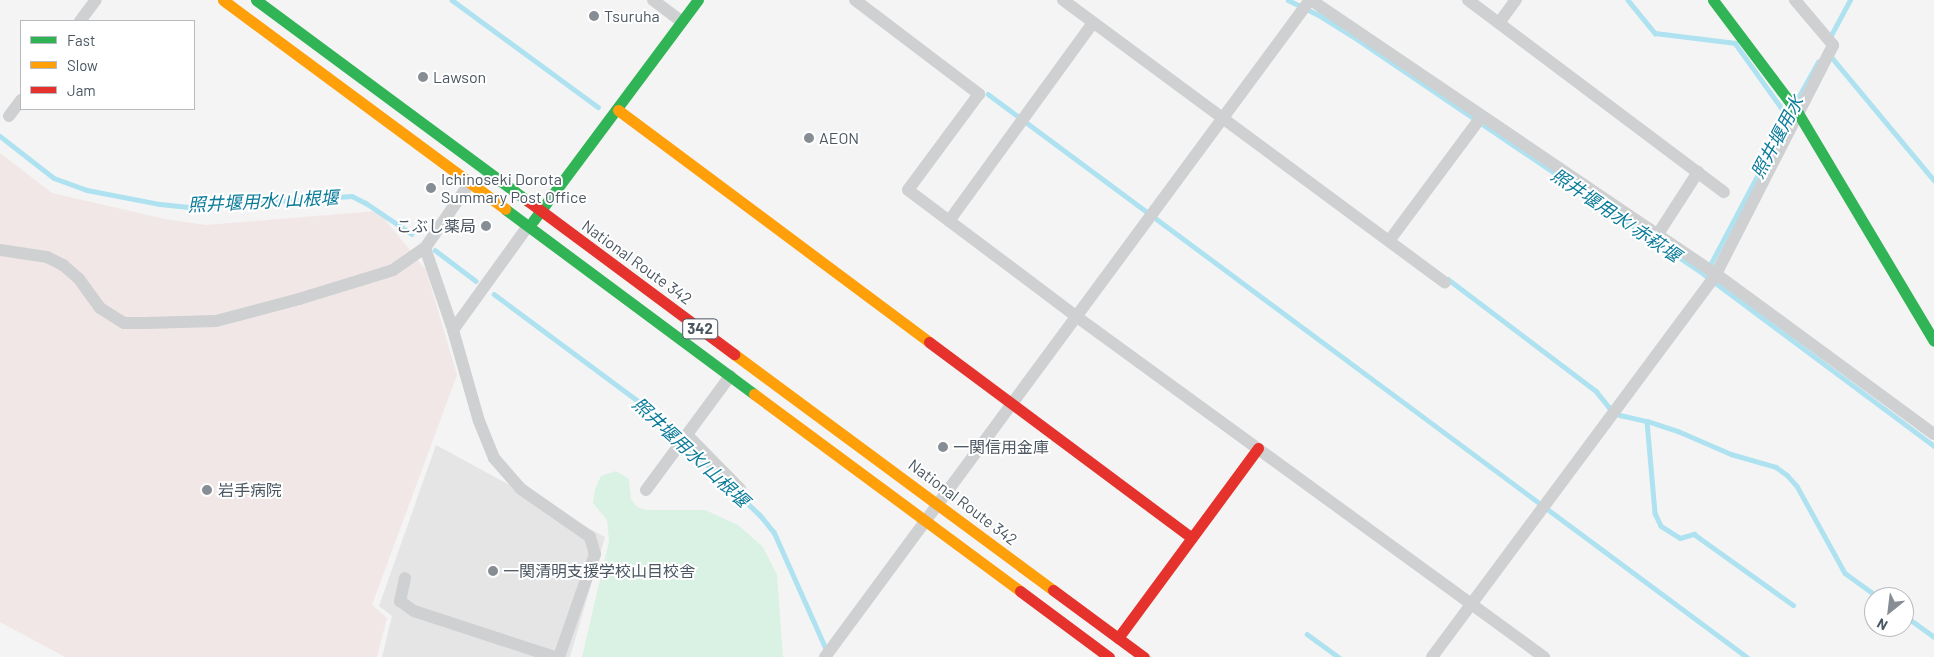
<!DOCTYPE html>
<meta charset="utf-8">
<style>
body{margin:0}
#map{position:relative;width:1934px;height:657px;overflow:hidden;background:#f4f4f4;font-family:Barlow,"Noto Sans JP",sans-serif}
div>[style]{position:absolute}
.education>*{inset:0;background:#e6e5e6}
.medical>*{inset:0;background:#f1e7e6}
.green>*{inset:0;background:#d9f2e3}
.stream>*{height:4.5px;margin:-2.25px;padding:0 2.25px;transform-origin:2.25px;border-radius:2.25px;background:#aee2f0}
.street>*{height:12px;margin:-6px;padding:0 6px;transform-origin:6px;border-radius:6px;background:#ced0d2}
.fast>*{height:11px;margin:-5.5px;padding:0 5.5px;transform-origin:5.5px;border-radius:5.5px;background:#30b455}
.slow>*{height:11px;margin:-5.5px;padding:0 5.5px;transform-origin:5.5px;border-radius:5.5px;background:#ff9f0a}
.jam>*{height:11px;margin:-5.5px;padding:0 5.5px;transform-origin:5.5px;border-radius:5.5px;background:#e5322d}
.dots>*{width:14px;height:14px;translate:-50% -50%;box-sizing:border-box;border:2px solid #fff;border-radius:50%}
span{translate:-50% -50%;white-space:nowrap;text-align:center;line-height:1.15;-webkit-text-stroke:4px #fff;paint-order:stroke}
.shield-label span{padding:1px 4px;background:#fff;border:1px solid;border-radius:4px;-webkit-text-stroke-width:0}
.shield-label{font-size:15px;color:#4a5661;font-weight:700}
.poi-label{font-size:16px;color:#4a5661}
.left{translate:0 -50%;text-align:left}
.right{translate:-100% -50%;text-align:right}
.street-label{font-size:16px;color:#4a5661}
.water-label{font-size:18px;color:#0c7c9b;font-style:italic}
.legend{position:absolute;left:20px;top:20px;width:175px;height:90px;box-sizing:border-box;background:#fff;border:1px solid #b7bbc0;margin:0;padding:6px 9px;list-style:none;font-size:15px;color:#4a5661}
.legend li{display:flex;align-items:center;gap:10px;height:25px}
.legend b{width:25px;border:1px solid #b7bbc0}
.north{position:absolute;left:1864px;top:587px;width:50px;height:50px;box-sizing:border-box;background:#fff;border:1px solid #b7bbc0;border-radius:50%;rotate:209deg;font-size:14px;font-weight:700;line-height:20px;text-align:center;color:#4a5661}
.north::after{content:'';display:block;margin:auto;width:18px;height:22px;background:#868d94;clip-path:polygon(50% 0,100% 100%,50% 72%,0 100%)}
</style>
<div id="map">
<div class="education">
<i style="clip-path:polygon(436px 445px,605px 537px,570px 657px,382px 657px,392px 616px,379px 606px)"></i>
</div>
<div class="medical">
<i style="clip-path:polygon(0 153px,52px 193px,165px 219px,206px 225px,378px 211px,426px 270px,457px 375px,372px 605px,387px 618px,377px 657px,65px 657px,0 622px)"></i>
</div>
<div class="green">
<i style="clip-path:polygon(616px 471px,629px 479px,631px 499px,637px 507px,646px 510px,705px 510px,738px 525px,763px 547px,777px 575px,783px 657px,582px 657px,609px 541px,607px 520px,593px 503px,595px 489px,601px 476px)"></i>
</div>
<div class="stream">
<i style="left:452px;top:0;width:181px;rotate:36.2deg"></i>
<i style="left:1288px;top:0;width:32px;rotate:26deg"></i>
<i style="left:1317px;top:14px;width:40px;rotate:32deg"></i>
<i style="left:1351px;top:35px;width:428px;rotate:34.1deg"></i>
<i style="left:1705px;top:275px;width:286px;rotate:36.7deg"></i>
<i style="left:1628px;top:0;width:43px;rotate:50.7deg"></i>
<i style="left:1655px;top:33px;width:81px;rotate:7.1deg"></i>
<i style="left:1735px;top:43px;width:91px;rotate:54.4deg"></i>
<i style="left:1829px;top:39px;width:44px;rotate:-61.7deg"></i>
<i style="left:1829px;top:54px;width:164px;rotate:50.2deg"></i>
<i style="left:988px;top:94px;width:945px;rotate:36.57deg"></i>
<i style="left:1795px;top:103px;width:47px;rotate:-60.7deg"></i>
<i style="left:0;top:136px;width:68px;rotate:37.9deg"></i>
<i style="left:54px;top:178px;width:35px;rotate:20deg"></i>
<i style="left:87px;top:190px;width:74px;rotate:10.9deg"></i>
<i style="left:160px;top:204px;width:31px;rotate:6deg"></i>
<i style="left:191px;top:207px;width:161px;rotate:-3.9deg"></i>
<i style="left:352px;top:196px;width:16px;rotate:27deg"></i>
<i style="left:366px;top:203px;width:55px;rotate:34deg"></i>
<i style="left:435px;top:250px;width:51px;rotate:37.1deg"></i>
<i style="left:1709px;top:267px;width:178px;rotate:-62.1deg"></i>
<i style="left:1448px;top:279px;width:186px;rotate:37.1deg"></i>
<i style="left:1596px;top:391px;width:21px;rotate:51deg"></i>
<i style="left:1609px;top:407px;width:14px;rotate:36deg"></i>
<i style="left:1620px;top:415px;width:28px;rotate:13deg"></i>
<i style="left:1647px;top:421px;width:33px;rotate:18deg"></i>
<i style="left:1678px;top:431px;width:58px;rotate:23.5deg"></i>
<i style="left:1731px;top:454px;width:47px;rotate:16.1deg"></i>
<i style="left:1776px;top:467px;width:14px;rotate:36deg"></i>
<i style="left:1787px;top:475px;width:15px;rotate:48deg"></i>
<i style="left:1797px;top:486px;width:99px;rotate:61.1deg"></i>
<i style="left:1845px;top:573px;width:41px;rotate:36deg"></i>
<i style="left:494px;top:294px;width:193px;rotate:36.6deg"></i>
<i style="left:649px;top:409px;width:86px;rotate:43.6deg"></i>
<i style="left:1647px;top:421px;width:92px;rotate:85deg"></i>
<i style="left:1655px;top:513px;width:14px;rotate:65deg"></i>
<i style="left:1661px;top:526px;width:22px;rotate:32deg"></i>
<i style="left:1680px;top:538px;width:15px;rotate:-16deg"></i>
<i style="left:1694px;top:534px;width:122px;rotate:35.6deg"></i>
<i style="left:735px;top:491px;width:35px;rotate:44deg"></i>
<i style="left:760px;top:515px;width:22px;rotate:51deg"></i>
<i style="left:774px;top:532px;width:130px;rotate:66deg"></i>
<i style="left:1904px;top:615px;width:37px;rotate:36deg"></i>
<i style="left:1307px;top:634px;width:39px;rotate:36deg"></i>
</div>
<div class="street">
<i style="left:653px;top:0;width:36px;rotate:37deg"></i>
<i style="left:855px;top:0;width:156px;rotate:37.2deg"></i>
<i style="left:979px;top:94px;width:119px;rotate:126.5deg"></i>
<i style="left:908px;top:190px;width:211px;rotate:36.9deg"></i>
<i style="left:1077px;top:317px;width:578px;rotate:36.06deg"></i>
<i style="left:1063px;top:0;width:475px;rotate:36.5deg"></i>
<i style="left:1311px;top:0;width:489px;rotate:34.1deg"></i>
<i style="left:1716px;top:274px;width:270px;rotate:36.3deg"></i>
<i style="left:1468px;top:0;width:320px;rotate:36.9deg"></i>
<i style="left:80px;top:21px;width:26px;rotate:-53deg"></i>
<i style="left:1499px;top:23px;width:29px;rotate:-54deg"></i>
<i style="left:9px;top:116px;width:20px;rotate:-53deg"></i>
<i style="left:469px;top:184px;width:78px;rotate:124.5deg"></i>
<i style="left:425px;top:248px;width:87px;rotate:71.1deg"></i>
<i style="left:453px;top:330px;width:95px;rotate:74.1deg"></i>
<i style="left:479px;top:421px;width:40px;rotate:68deg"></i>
<i style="left:494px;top:458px;width:41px;rotate:48.9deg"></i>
<i style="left:521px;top:489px;width:84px;rotate:34.8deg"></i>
<i style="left:590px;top:537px;width:18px;rotate:74deg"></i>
<i style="left:595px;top:554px;width:109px;rotate:109.3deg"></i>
<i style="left:949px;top:221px;width:245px;rotate:-54deg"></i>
<i style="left:1658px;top:234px;width:74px;rotate:-57.2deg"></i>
<i style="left:1389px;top:241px;width:154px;rotate:-53.4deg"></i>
<i style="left:0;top:250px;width:48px;rotate:8.5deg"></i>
<i style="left:47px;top:257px;width:18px;rotate:27deg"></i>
<i style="left:63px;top:265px;width:21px;rotate:41deg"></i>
<i style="left:79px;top:279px;width:36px;rotate:54deg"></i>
<i style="left:100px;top:308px;width:28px;rotate:32deg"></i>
<i style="left:124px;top:323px;width:21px"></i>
<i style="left:145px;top:323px;width:71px;rotate:-1.6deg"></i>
<i style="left:216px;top:321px;width:86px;rotate:-14.8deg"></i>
<i style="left:299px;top:299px;width:98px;rotate:-17.1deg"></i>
<i style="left:393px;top:270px;width:39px;rotate:-35deg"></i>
<i style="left:453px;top:330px;width:128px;rotate:-54.2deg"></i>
<i style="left:687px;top:435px;width:76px;rotate:45.5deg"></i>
<i style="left:646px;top:490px;width:142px;rotate:-53.6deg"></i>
<i style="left:405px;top:578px;width:24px;rotate:102deg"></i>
<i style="left:400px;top:601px;width:17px;rotate:36deg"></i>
<i style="left:414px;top:611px;width:148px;rotate:18.1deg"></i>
<i style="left:825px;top:657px;width:817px;rotate:-53.57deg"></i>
<i style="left:1432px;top:657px;width:477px;rotate:-53.4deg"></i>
<i style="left:1716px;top:274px;width:257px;rotate:-62.9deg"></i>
<i style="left:1833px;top:45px;width:59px;rotate:-130.2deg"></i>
</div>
<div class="fast">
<i style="left:256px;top:0;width:338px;rotate:36.5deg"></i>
<i style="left:1713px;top:0;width:141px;rotate:53deg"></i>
<i style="left:1798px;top:113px;width:265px;rotate:59.2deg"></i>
<i style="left:505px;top:209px;width:310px;rotate:36.6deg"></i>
<i style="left:533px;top:221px;width:276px;rotate:-53.3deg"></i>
</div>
<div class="slow">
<i style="left:223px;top:0;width:351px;rotate:36.5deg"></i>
<i style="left:618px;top:110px;width:388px;rotate:36.7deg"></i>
<i style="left:734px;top:354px;width:397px;rotate:36.5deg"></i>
<i style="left:754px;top:394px;width:331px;rotate:36.5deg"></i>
</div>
<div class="jam">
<i style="left:528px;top:201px;width:257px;rotate:36.6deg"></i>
<i style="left:929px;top:342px;width:327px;rotate:36.7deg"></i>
<i style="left:1053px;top:590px;width:113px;rotate:36.4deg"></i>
<i style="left:1020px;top:591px;width:111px;rotate:36.6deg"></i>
<i style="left:1118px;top:638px;width:236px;rotate:-53.6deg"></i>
</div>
<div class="dots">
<i style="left:594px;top:16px;background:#868d94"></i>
<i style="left:423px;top:77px;background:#868d94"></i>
<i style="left:809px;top:138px;background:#868d94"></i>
<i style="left:431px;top:188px;background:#868d94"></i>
<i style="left:486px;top:226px;background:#868d94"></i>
<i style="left:943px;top:447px;background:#868d94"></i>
<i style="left:207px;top:490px;background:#868d94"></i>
<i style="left:493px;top:571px;background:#868d94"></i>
</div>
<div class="shield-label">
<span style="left:700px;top:329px">342</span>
</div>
<div class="poi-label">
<span class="left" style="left:604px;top:16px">Tsuruha</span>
<span class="left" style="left:433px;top:77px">Lawson</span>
<span class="left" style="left:819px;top:138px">AEON</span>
<span class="left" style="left:441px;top:188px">Ichinoseki Dorota<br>Summary Post Office</span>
<span class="right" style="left:476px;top:226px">こぶし薬局</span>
<span class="left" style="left:953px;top:447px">一関信用金庫</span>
<span class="left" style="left:218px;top:490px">岩手病院</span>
<span class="left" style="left:503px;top:571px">一関清明支援学校山目校舎</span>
</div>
<div class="street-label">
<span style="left:637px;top:262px;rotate:36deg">National Route 342</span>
<span style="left:963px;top:502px;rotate:37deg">National Route 342</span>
</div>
<div class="water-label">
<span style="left:1777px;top:137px;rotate:-62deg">照井堰用水</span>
<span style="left:263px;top:201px;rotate:-3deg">照井堰用水/山根堰</span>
<span style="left:1616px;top:215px;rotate:34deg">照井堰用水/赤萩堰</span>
<span style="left:691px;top:452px;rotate:43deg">照井堰用水/山根堰</span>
</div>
<ul class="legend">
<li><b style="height:6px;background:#30b455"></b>Fast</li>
<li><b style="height:6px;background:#ff9f0a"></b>Slow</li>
<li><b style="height:6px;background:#e5322d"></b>Jam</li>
</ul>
<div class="north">N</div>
</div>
